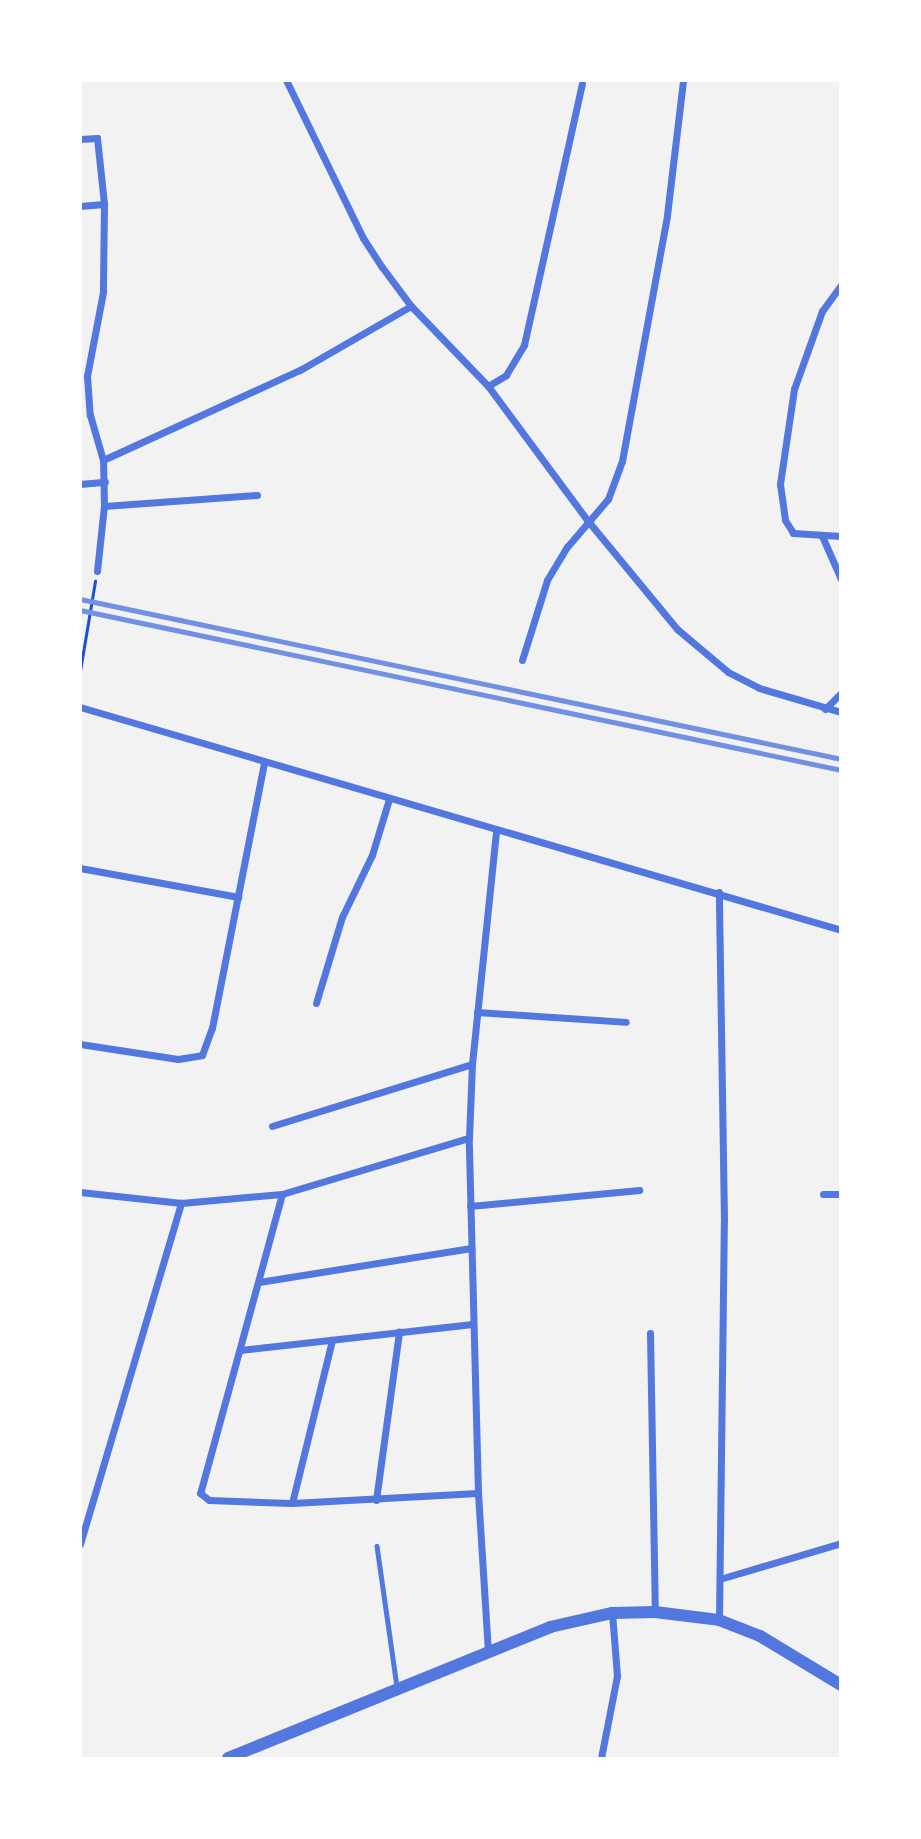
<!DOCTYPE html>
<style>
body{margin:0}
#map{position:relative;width:921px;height:1839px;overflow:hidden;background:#f2f2f2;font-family:Quicksand,sans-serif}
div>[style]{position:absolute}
.path>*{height:2.5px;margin:-1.25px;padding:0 1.25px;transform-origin:1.25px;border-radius:1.25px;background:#1d4ed8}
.service>*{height:4.5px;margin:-2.25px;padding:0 2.25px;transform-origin:2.25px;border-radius:2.25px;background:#5277de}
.minor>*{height:7px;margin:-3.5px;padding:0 3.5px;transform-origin:3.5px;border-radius:3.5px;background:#5277de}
.tertiary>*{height:12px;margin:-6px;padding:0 6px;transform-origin:6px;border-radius:6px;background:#5277de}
.rail>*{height:5px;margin:-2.5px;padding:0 2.5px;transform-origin:2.5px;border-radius:2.5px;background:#7290e2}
span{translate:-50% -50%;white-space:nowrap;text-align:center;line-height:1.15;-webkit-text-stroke:6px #fff;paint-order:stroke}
.frame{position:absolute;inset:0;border:82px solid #fff;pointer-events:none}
</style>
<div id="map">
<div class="path">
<i style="left:80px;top:671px;width:91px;rotate:-80.5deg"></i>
</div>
<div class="service">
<i style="left:377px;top:1546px;width:142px;rotate:81.9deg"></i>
</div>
<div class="minor">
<i style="left:286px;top:80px;width:176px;rotate:64deg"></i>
<i style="left:363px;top:238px;width:35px;rotate:57deg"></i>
<i style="left:382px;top:267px;width:49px;rotate:53.4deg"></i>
<i style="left:411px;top:306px;width:111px;rotate:46.1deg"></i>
<i style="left:488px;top:386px;width:168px;rotate:53.5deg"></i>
<i style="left:588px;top:521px;width:140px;rotate:50.5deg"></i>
<i style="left:677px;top:629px;width:67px;rotate:40.1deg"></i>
<i style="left:728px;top:672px;width:35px;rotate:27deg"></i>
<i style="left:759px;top:688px;width:85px;rotate:16.3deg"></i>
<i style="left:80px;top:139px;width:17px;rotate:-3deg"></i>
<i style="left:97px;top:138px;width:66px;rotate:83.9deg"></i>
<i style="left:104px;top:204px;width:88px;rotate:90.7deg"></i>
<i style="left:103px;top:292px;width:86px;rotate:100.8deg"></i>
<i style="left:87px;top:376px;width:39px;rotate:86deg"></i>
<i style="left:90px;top:415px;width:47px;rotate:73.9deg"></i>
<i style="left:80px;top:206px;width:24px;rotate:-5deg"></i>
<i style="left:841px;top:285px;width:32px;rotate:126deg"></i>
<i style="left:822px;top:311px;width:83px;rotate:109.7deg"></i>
<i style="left:794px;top:389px;width:96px;rotate:98.4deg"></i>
<i style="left:780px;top:484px;width:36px;rotate:82deg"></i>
<i style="left:785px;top:520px;width:15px;rotate:58deg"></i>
<i style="left:793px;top:533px;width:48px;rotate:3.6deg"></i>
<i style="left:488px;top:386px;width:21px;rotate:-31deg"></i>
<i style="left:506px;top:375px;width:35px;rotate:-59deg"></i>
<i style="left:524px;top:345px;width:268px;rotate:-77.5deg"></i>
<i style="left:80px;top:484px;width:25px;rotate:-5deg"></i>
<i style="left:257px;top:495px;width:153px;rotate:175.9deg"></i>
<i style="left:104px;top:506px;width:46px;rotate:-91.2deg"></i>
<i style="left:103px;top:460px;width:217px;rotate:-24.6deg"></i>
<i style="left:300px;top:370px;width:128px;rotate:-30deg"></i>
<i style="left:822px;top:536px;width:47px;rotate:66.2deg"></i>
<i style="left:97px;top:571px;width:65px;rotate:-83.9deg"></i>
<i style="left:522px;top:660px;width:84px;rotate:-72.6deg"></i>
<i style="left:547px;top:580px;width:39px;rotate:-59deg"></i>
<i style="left:567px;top:547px;width:63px;rotate:-49.5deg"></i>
<i style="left:608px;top:499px;width:40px;rotate:-69.8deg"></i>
<i style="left:622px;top:461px;width:250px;rotate:-79.6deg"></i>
<i style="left:667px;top:215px;width:136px;rotate:-83.2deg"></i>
<i style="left:80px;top:707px;width:793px;rotate:16.33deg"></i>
<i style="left:825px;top:709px;width:23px;rotate:-45deg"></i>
<i style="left:80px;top:868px;width:161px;rotate:10.4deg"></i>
<i style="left:316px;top:1003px;width:90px;rotate:-73.2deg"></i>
<i style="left:342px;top:917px;width:69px;rotate:-64.2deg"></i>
<i style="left:372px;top:855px;width:59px;rotate:-73.1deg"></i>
<i style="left:477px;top:1012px;width:149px;rotate:3.8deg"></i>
<i style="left:80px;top:1044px;width:99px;rotate:8.7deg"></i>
<i style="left:178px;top:1059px;width:24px;rotate:-9deg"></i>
<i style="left:202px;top:1055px;width:29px;rotate:-70deg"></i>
<i style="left:212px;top:1028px;width:270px;rotate:-78.9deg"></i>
<i style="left:272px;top:1126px;width:209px;rotate:-17.2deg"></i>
<i style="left:80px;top:1192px;width:102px;rotate:6.2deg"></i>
<i style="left:181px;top:1203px;width:101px;rotate:-5.1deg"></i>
<i style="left:282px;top:1194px;width:195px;rotate:-16.7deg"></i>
<i style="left:282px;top:1194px;width:310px;rotate:105.3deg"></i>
<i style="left:200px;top:1493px;width:11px;rotate:38deg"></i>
<i style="left:209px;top:1500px;width:83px;rotate:2.1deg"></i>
<i style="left:292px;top:1503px;width:186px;rotate:-3.1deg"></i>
<i style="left:823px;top:1194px;width:18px"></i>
<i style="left:470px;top:1206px;width:170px;rotate:-5.4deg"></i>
<i style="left:259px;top:1282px;width:215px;rotate:-9.1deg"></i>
<i style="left:650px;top:1333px;width:279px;rotate:89deg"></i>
<i style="left:240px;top:1350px;width:234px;rotate:-6.4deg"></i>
<i style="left:376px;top:1500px;width:170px;rotate:-82.2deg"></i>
<i style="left:292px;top:1503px;width:168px;rotate:-76.2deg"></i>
<i style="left:80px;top:1544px;width:356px;rotate:-73.5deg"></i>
<i style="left:723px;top:1578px;width:123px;rotate:-16.5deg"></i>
<i style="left:719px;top:1620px;width:399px;rotate:-89.3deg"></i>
<i style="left:724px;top:1221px;width:329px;rotate:-90.9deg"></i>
<i style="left:488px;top:1652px;width:159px;rotate:-93.6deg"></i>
<i style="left:478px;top:1493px;width:355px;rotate:-91.5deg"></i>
<i style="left:469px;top:1138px;width:74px;rotate:-87.7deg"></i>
<i style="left:472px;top:1064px;width:232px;rotate:-84.1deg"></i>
<i style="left:601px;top:1758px;width:84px;rotate:-79deg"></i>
<i style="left:617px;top:1676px;width:63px;rotate:-94.5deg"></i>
</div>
<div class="tertiary">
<i style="left:228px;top:1758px;width:348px;rotate:-22.1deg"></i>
<i style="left:550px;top:1627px;width:64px;rotate:-12.7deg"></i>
<i style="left:612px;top:1613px;width:43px;rotate:-1.3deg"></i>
<i style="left:655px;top:1612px;width:64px;rotate:7.1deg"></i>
<i style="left:719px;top:1620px;width:44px;rotate:21.3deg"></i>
<i style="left:760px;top:1636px;width:95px;rotate:31.2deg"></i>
</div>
<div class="rail">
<i style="left:80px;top:599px;width:778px;rotate:11.87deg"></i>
<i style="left:80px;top:610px;width:778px;rotate:11.87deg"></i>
</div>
<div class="frame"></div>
</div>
